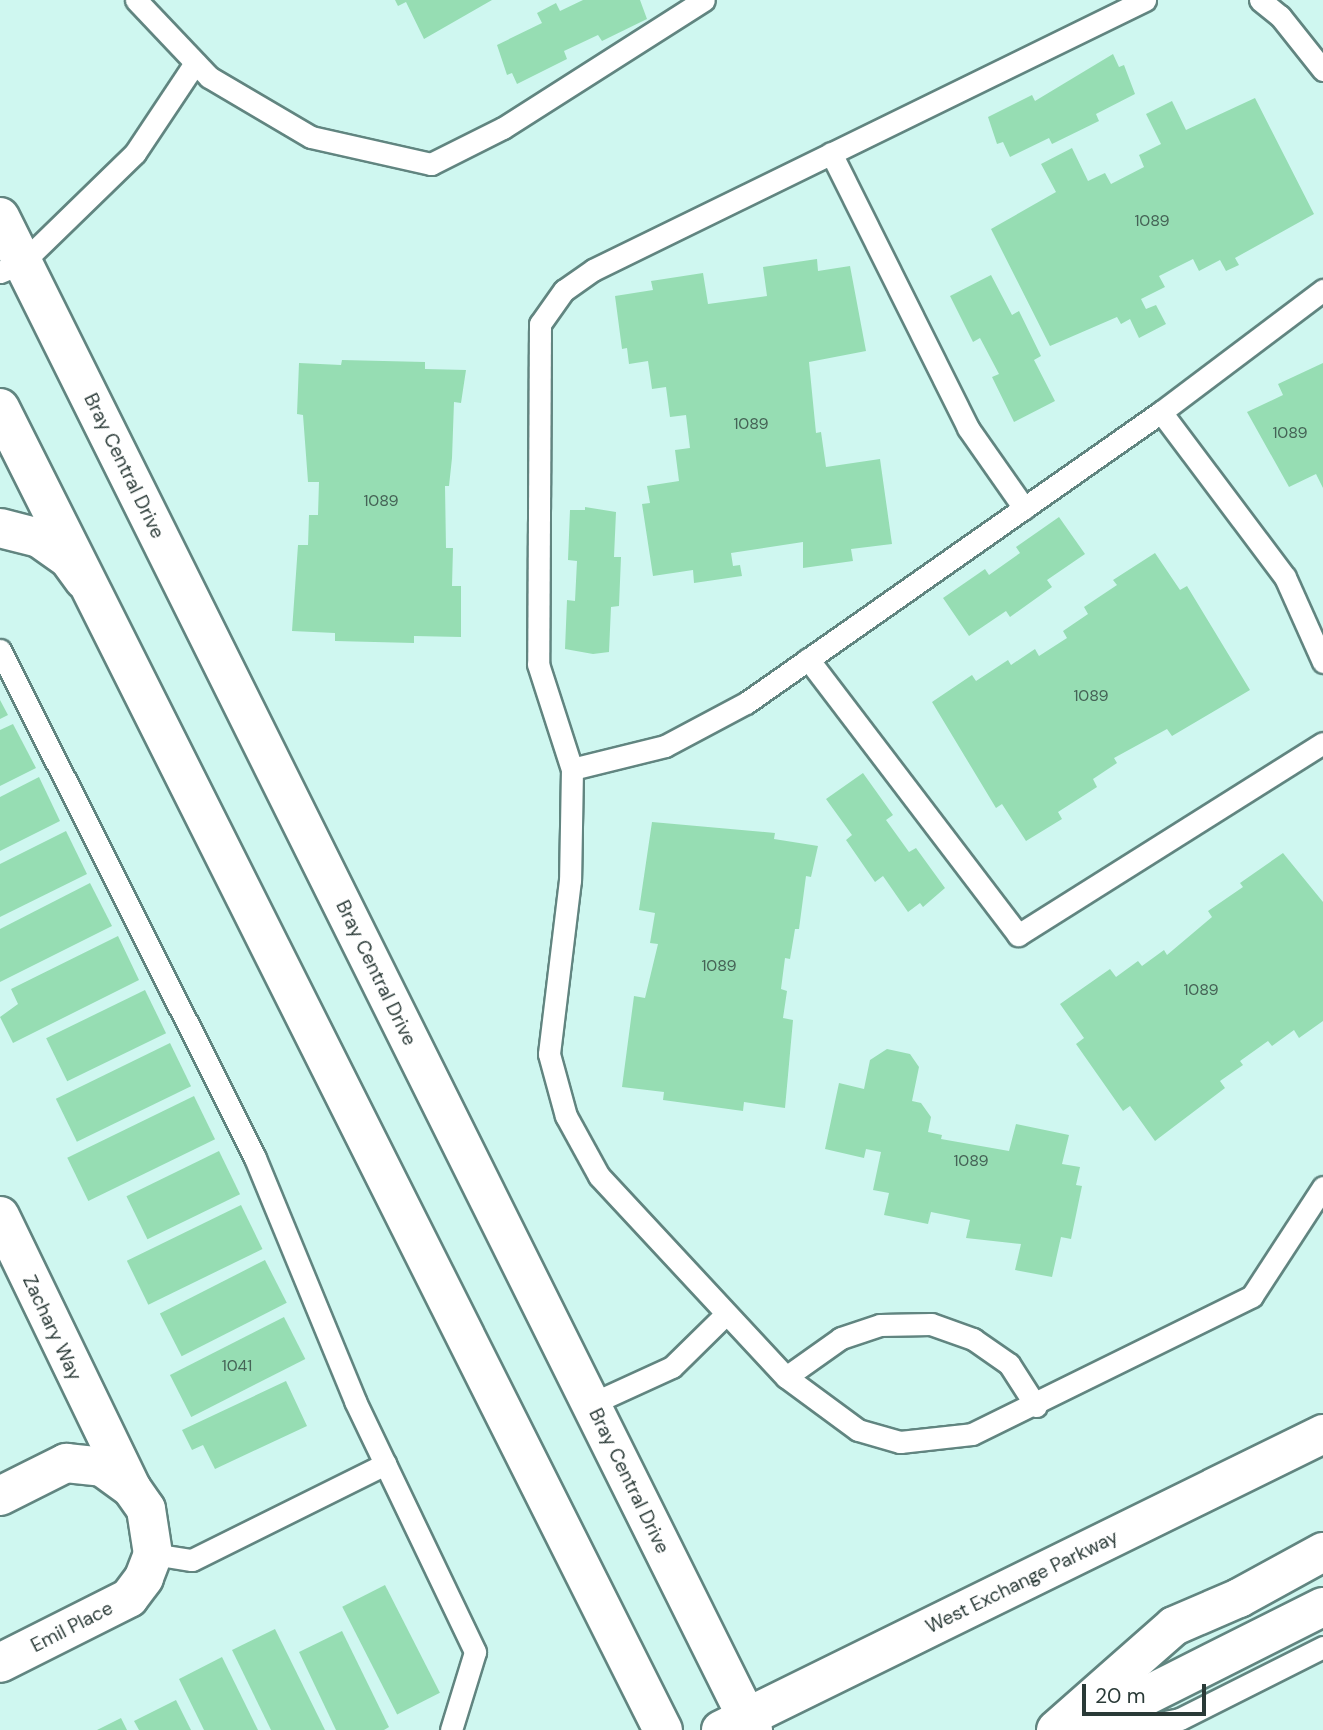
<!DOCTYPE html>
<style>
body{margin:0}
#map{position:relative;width:1323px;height:1730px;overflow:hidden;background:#cff7f0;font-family:"DM Sans",sans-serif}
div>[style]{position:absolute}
.building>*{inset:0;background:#96ddb3;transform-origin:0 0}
.roads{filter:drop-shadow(2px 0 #618580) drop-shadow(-2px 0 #618580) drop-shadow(0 2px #618580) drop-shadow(0 -2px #618580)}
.service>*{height:21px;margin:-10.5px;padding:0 10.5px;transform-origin:10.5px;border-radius:10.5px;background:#fff}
.minor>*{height:38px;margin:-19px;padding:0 19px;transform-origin:19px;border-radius:19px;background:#fff}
.tertiary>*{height:38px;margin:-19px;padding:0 19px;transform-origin:19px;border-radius:19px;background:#fff}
.secondary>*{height:38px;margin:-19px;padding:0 19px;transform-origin:19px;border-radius:19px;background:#fff}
span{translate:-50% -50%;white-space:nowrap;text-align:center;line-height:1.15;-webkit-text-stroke:7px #fff;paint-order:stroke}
.number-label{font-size:16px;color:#456356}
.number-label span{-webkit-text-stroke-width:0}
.street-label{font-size:19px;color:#2a3a37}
.scale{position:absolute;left:1082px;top:1684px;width:124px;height:32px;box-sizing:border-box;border:4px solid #2a3a37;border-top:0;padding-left:9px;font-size:21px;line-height:24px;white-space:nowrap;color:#2a3a37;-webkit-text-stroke:5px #fff;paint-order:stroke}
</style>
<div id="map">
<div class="building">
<i style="clip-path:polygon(395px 0,492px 0,424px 39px,406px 2px,398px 6px)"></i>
<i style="clip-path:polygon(583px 0,640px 0,647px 19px,602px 41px,598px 35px,564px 51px,567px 59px,517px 84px,512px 73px,507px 75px,497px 45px,542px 23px,537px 13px,556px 3px,560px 11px)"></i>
<i style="clip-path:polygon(1113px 54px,1119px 67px,1124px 65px,1135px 94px,1096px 114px,1099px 121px,1052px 144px,1049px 138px,1010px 157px,1003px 142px,997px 144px,988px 117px,1032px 95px,1035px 101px)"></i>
<i style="clip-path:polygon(1255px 98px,1314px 214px,1235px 258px,1239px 265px,1226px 271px,1220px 260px,1199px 271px,1193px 259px,1159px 276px,1165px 287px,1141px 299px,1146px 309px,1156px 305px,1166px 324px,1139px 338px,1130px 319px,1121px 324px,1117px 317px,1050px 346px,991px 229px,1056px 192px,1041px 164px,1072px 148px,1088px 181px,1105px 173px,1111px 184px,1144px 167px,1139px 155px,1161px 144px,1146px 114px,1172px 101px,1186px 130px)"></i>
<i style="clip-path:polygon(817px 259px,818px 271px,850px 266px,866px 351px,809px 362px,816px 433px,821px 432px,826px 467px,880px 459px,892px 544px,851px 549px,853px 561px,803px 568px,803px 542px,731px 553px,733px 566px,740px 565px,742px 576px,694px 583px,693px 570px,653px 576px,642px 504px,650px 503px,647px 486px,679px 481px,675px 450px,690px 448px,686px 415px,670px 417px,666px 387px,652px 389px,648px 361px,629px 364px,627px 348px,622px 349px,615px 296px,653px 290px,651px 281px,703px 273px,708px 304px,767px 296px,763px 267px)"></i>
<i style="clip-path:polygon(991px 275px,1012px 315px,1019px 311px,1041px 356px,1034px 360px,1055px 401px,1014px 422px,992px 377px,999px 374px,980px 338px,973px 342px,950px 296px)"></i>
<i style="clip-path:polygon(342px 360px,425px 362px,425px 369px,466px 370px,461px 403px,454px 402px,452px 458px,449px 486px,445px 486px,446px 548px,453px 548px,452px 586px,461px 586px,461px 637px,414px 636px,414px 643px,335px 641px,335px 633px,292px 631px,298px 545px,308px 545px,309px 515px,318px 515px,319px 482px,308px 482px,303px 415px,297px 414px,299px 363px,341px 365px)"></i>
<i style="clip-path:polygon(1323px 363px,1323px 488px,1316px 474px,1289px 487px,1247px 412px,1283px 395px,1278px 384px)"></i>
<i style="clip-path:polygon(585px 507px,616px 512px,614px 557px,621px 557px,619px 606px,611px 607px,609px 652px,593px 654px,565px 649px,567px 600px,575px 601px,577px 561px,568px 560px,570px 510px,585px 510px)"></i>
<i style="clip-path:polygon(1059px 517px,1085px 554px,1047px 580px,1052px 587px,1010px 617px,1006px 611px,969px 636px,943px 598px,985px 569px,989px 575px,1020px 553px,1016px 547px)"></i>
<i style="clip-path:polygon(1155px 553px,1180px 590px,1187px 586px,1250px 690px,1172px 736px,1167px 729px,1114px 758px,1117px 763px,1093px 779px,1097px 787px,1058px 812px,1062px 819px,1026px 841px,1002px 804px,996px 808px,932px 702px,972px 675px,976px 681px,1008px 660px,1011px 665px,1035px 649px,1039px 656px,1067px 638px,1063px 631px,1088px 614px,1084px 607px,1117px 585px,1113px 580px)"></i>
<i style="clip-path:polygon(0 700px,8px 715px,0 719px)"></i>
<i style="clip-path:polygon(13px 724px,36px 768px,0 786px,0 730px)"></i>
<i style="clip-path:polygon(863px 773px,893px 815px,886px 820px,909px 852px,916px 848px,945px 888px,923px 907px,920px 903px,908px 912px,883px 876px,875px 882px,846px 840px,852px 835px,826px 799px)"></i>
<i style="clip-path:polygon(39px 777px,60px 821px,0 851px,0 797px)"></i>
<i style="clip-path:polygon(652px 822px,775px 833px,774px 839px,818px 846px,811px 877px,806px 876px,799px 929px,795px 929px,790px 959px,785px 958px,781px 989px,787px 991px,783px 1018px,793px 1020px,785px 1108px,744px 1102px,743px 1111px,663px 1100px,664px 1092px,622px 1087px,634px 996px,645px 998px,658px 944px,650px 943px,655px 913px,639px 910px)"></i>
<i style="clip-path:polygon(66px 831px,87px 874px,0 917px,0 864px)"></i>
<i style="clip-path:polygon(1283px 853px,1323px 902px,1323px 1021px,1299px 1038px,1294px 1030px,1272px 1046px,1268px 1041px,1240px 1061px,1243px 1065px,1220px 1081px,1225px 1088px,1155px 1141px,1130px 1106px,1123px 1111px,1076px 1044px,1084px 1038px,1060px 1004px,1110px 969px,1116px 977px,1138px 961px,1142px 966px,1164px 950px,1167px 955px,1212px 917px,1208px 911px,1243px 887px,1240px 883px)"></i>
<i style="clip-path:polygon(90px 883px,112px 926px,0 982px,0 929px)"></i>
<i style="clip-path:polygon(118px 936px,139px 980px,13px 1043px,0 1017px,18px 1004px,11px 989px)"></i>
<i style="left:145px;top:990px;width:48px;height:110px;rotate:64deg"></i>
<i style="left:170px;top:1043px;width:48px;height:127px;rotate:64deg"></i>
<i style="clip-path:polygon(887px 1049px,910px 1054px,919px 1067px,912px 1101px,921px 1103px,931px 1117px,928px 1132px,942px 1135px,941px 1139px,1009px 1151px,1016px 1124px,1069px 1135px,1062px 1164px,1080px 1167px,1076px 1185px,1082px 1186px,1071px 1239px,1061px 1237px,1052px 1277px,1015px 1270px,1021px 1244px,966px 1238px,970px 1220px,931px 1212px,928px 1224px,884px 1215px,889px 1193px,873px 1190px,881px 1152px,866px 1149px,864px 1158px,825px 1149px,839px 1083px,864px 1089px,870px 1060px)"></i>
<i style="left:194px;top:1096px;width:48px;height:141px;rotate:64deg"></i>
<i style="left:219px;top:1151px;width:48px;height:103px;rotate:64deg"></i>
<i style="left:241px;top:1205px;width:49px;height:127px;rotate:64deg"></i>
<i style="left:265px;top:1260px;width:48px;height:118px;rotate:63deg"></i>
<i style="left:284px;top:1317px;width:47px;height:128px;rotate:63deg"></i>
<i style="clip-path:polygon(286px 1381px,307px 1426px,215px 1469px,203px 1445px,192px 1450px,182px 1430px)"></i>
<i style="left:385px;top:1585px;width:121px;height:48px;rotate:63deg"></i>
<i style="clip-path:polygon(275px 1629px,325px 1730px,271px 1730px,232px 1650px)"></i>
<i style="clip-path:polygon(342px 1631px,389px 1727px,384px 1730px,336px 1730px,299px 1652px)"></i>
<i style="clip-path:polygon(222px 1657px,258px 1730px,204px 1730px,179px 1679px)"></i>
<i style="clip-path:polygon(176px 1700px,191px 1730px,139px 1730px,134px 1721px)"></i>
<i style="clip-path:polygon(121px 1718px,127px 1730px,97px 1730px)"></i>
</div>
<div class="roads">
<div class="service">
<i style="left:136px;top:0;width:106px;rotate:46.5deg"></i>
<i style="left:209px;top:77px;width:118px;rotate:30.5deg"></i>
<i style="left:311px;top:137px;width:123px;rotate:12.7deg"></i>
<i style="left:431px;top:164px;width:80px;rotate:-26.6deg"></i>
<i style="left:503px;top:128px;width:238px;rotate:-32.5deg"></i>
<i style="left:1145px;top:0;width:614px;rotate:153.94deg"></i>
<i style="left:593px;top:270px;width:35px;rotate:145deg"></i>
<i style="left:564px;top:290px;width:42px;rotate:125.2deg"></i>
<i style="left:540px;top:324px;width:340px;rotate:90.3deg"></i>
<i style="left:538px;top:664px;width:110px;rotate:72.1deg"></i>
<i style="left:572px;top:769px;width:111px;rotate:91deg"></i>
<i style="left:570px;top:880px;width:175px;rotate:96.9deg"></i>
<i style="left:549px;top:1054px;width:64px;rotate:74.7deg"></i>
<i style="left:566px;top:1116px;width:68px;rotate:61.2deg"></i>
<i style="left:599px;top:1176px;width:275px;rotate:47.1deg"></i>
<i style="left:786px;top:1377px;width:89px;rotate:36.4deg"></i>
<i style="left:858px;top:1430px;width:44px;rotate:15.9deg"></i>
<i style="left:900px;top:1442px;width:72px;rotate:-6.3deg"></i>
<i style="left:972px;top:1434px;width:312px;rotate:-26.2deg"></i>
<i style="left:1252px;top:1296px;width:130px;rotate:-56.9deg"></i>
<i style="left:1260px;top:0;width:26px;rotate:39deg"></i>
<i style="left:1280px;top:16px;width:69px;rotate:51.5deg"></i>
<i style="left:831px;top:153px;width:307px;rotate:63.5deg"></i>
<i style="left:968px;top:428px;width:98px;rotate:55deg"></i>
<i style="left:0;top:272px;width:25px;rotate:-23deg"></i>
<i style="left:23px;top:262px;width:156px;rotate:-44.2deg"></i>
<i style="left:135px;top:153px;width:108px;rotate:-56.3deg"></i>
<i style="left:1161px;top:412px;width:206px;rotate:53.1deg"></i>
<i style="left:1285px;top:577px;width:93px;rotate:65.9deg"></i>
<i style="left:0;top:650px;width:568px;rotate:63.34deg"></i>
<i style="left:255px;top:1158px;width:263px;rotate:67.6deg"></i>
<i style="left:355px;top:1401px;width:278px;rotate:64.4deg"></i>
<i style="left:475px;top:1652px;width:82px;rotate:107.1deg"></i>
<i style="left:808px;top:659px;width:347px;rotate:52.7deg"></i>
<i style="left:1018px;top:935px;width:360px;rotate:-32.2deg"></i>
<i style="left:572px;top:769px;width:96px;rotate:-13.9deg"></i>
<i style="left:665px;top:746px;width:92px;rotate:-28deg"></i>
<i style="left:746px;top:703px;width:507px;rotate:-35.04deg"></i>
<i style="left:1161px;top:412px;width:203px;rotate:-37deg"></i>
<i style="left:786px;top:1377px;width:67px;rotate:-35.3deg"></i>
<i style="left:841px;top:1338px;width:41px;rotate:-18.4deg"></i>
<i style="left:880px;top:1325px;width:51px;rotate:-1.1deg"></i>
<i style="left:931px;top:1324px;width:45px;rotate:19.7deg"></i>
<i style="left:973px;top:1339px;width:44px;rotate:34.8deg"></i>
<i style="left:1009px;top:1364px;width:50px;rotate:57.3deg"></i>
<i style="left:591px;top:1404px;width:89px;rotate:-24.6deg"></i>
<i style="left:672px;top:1367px;width:74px;rotate:-44.5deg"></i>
<i style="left:153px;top:1554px;width:39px;rotate:9deg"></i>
<i style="left:192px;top:1560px;width:216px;rotate:-26.4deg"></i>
<i style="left:1125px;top:1730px;width:56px;rotate:-11.3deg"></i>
<i style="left:1180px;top:1719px;width:160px;rotate:-26.7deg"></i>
</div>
<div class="minor">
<i style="left:0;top:528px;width:40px;rotate:14.4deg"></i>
<i style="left:39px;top:538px;width:35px;rotate:35deg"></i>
<i style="left:68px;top:558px;width:27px;rotate:54deg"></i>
<i style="left:0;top:1216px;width:299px;rotate:64.2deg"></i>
<i style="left:0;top:1496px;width:74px;rotate:-26.6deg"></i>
<i style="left:66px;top:1463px;width:36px;rotate:6deg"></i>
<i style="left:102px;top:1467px;width:37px;rotate:36deg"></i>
<i style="left:132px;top:1489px;width:24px;rotate:55deg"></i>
<i style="left:146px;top:1509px;width:46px;rotate:81.2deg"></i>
<i style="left:153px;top:1554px;width:26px;rotate:111deg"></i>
<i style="left:144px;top:1578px;width:25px;rotate:127deg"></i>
<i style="left:129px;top:1598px;width:144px;rotate:153.3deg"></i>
</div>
<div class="tertiary">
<i style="left:0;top:217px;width:1690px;rotate:63.54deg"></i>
<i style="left:0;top:408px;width:1479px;rotate:63.37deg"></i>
</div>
<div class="secondary">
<i style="left:721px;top:1730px;width:671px;rotate:-26.18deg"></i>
<i style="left:1056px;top:1730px;width:157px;rotate:-41.4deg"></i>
<i style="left:1174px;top:1626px;width:71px;rotate:-23.3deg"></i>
<i style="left:1239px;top:1598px;width:96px;rotate:-28.7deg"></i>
<i style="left:1078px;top:1730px;width:274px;rotate:-26.7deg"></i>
</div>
</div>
<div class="number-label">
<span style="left:1152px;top:221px">1089</span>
<span style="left:751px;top:424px">1089</span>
<span style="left:1290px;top:433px">1089</span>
<span style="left:381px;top:501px">1089</span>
<span style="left:1091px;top:696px">1089</span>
<span style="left:719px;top:966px">1089</span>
<span style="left:1201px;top:990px">1089</span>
<span style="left:971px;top:1161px">1089</span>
<span style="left:237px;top:1366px">1041</span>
</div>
<div class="street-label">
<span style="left:124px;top:466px;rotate:64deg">Bray Central Drive</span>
<span style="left:376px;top:973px;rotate:64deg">Bray Central Drive</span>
<span style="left:52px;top:1328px;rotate:65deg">Zachary Way</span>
<span style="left:629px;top:1481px;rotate:64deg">Bray Central Drive</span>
<span style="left:1022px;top:1582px;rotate:-26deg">West Exchange Parkway</span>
<span style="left:72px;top:1627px;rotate:-27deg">Emil Place</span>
</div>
<div class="scale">20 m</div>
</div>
